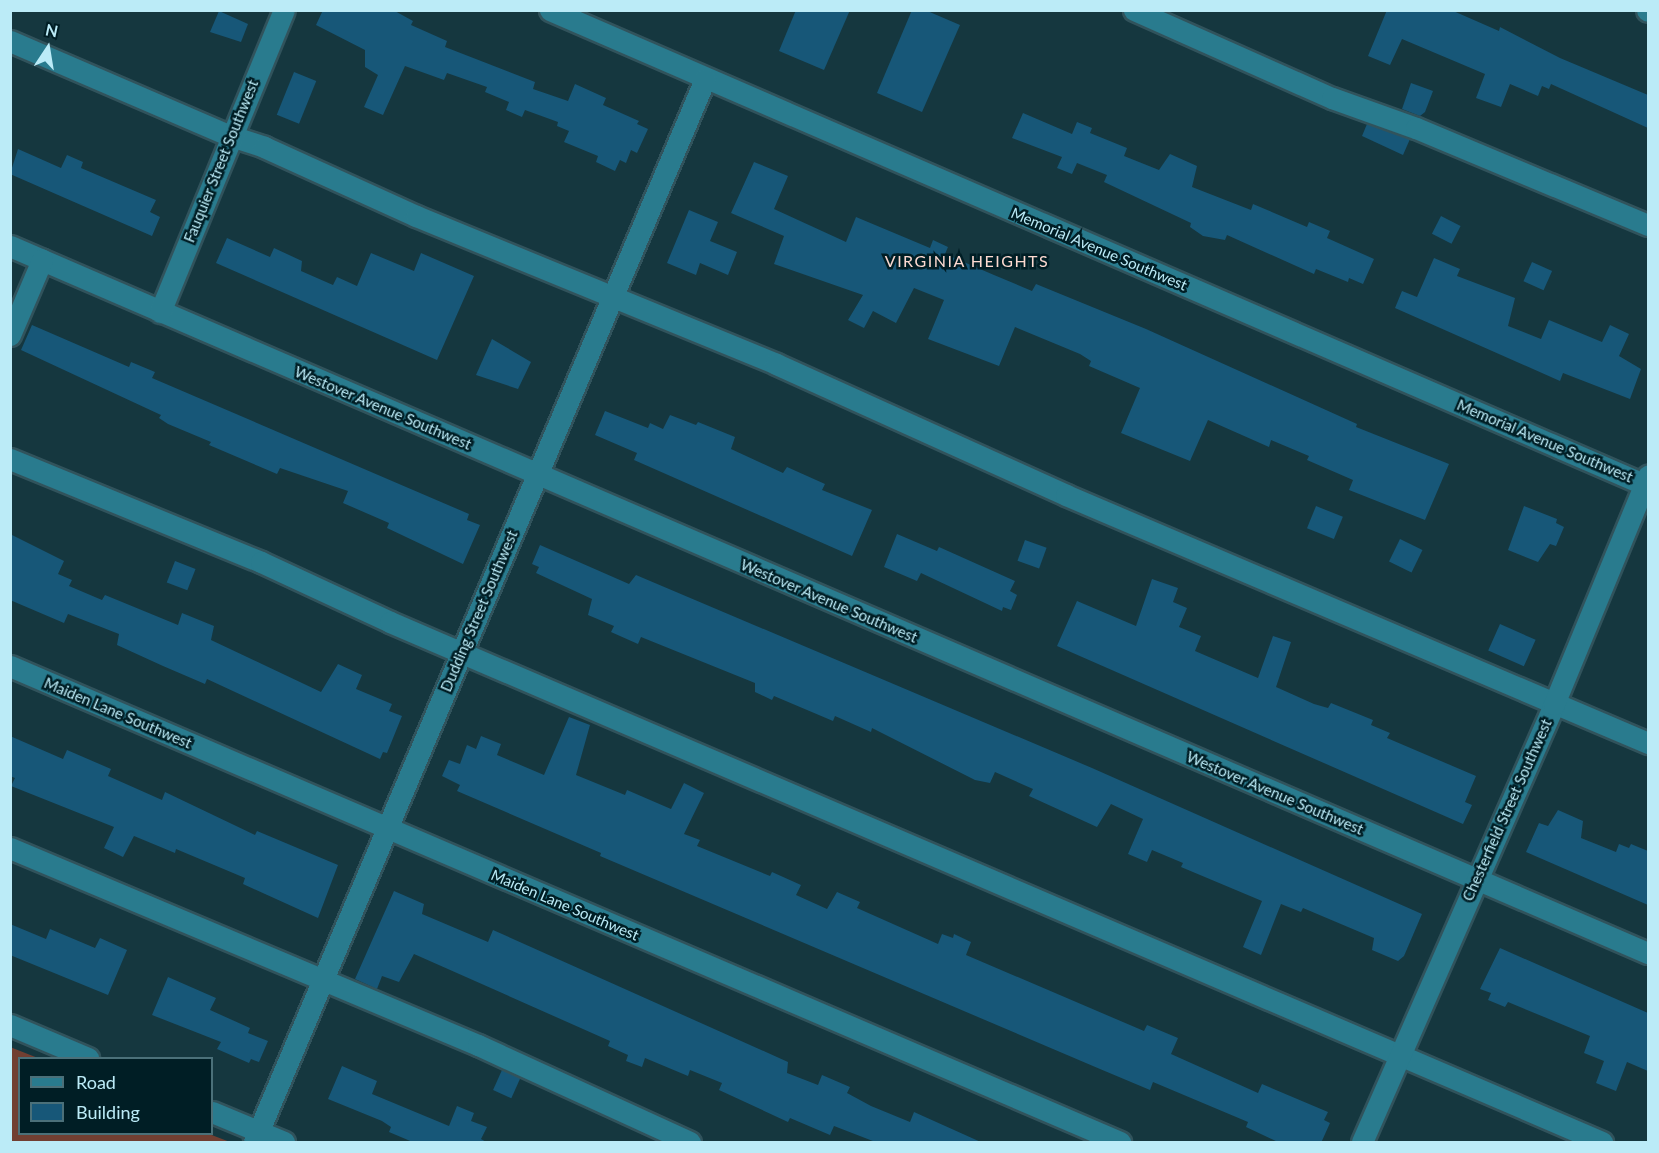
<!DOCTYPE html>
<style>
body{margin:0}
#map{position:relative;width:1659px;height:1153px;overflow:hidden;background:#15373f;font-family:Lato,sans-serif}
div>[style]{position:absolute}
.green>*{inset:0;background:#713f32}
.building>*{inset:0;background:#175778;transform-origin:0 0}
.roads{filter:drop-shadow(2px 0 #31535c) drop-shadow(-2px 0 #31535c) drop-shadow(0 2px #31535c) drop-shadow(0 -2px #31535c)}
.minor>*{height:21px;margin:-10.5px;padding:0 10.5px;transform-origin:10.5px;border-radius:10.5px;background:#297b8e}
span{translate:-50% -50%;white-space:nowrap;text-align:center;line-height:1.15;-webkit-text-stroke:5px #001e25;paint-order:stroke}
.street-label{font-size:15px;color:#bbebf7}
.neighbourhood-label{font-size:16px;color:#fcdad1;letter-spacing:1.5px}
.frame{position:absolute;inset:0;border:12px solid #bbebf7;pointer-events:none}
.legend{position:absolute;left:18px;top:1057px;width:195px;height:78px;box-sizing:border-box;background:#001e25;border:2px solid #4b7079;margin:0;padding:8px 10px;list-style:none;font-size:18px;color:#bbebf7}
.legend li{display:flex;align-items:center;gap:12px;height:30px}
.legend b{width:30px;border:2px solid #4b7079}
.north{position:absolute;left:18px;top:18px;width:60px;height:60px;-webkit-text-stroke:4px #001e25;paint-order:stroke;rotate:12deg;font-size:16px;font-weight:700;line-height:24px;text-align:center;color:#bbebf7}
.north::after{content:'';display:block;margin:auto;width:21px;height:27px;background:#bbebf7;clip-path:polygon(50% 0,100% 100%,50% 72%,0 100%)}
</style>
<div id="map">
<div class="green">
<i style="clip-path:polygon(10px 1047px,38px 1058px,20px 1058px,20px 1134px,209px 1134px,230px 1142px,11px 1142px)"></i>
</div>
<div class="building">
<i style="clip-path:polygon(323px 10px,393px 10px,413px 21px,411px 25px,447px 41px,445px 47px,535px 82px,533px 89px,568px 101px,575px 84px,606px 98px,603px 105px,639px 121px,637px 124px,648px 129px,637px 153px,631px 150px,626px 163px,620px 160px,615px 171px,596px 162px,598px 156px,564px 142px,569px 131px,557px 126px,558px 122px,525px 110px,522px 117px,506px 110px,509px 102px,485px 92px,487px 87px,447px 73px,444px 80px,405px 66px,383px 115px,364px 107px,378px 75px,365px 67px,365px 50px,316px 25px)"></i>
<i style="clip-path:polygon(796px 10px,850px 10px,824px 70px,779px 51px)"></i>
<i style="clip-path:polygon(912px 10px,925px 10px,960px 25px,922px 112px,877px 93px)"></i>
<i style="clip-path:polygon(1387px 10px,1451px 10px,1499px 31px,1500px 27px,1560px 58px,1648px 95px,1648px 128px,1551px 84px,1549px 89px,1542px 86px,1538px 96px,1510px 84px,1501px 107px,1476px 98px,1485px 74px,1402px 39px,1390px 65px,1368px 56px)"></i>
<i style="clip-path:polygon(219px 11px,248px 24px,241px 42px,210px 32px)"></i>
<i style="left:294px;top:72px;width:24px;height:46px;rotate:22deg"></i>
<i style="clip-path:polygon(1411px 83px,1433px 91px,1425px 112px,1420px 116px,1402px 109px)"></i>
<i style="clip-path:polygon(1023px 113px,1072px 134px,1077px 122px,1092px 128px,1090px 133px,1127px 148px,1124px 156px,1159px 170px,1170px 154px,1197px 166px,1192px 187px,1251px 210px,1253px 204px,1307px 227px,1309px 222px,1330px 231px,1327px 238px,1374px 259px,1363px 284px,1349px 278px,1348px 282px,1316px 269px,1314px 274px,1227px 235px,1225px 240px,1203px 236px,1190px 227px,1191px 223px,1104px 182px,1107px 175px,1077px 163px,1072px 174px,1057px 168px,1062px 157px,1012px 138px)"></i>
<i style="clip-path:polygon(1367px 124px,1410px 139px,1403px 155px,1362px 136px)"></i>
<i style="clip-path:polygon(18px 149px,61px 168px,67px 155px,83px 162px,81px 168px,156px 200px,150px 212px,160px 217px,152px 236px,10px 174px)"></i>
<i style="clip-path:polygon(754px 162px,788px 176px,774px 209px,846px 242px,856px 217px,930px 248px,933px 240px,948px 247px,945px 254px,994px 275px,1032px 291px,1036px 284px,1146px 329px,1357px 424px,1356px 427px,1449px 464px,1425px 520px,1349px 490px,1353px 480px,1307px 460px,1309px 456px,1271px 440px,1269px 447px,1208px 420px,1190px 461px,1121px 433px,1140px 388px,1089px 366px,1091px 361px,1080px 354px,1015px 327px,999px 366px,928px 339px,944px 300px,914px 288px,896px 323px,873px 311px,864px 328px,848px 320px,863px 295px,774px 264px,784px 236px,731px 213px)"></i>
<i style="clip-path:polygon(689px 210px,718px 222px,710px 241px,737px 252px,728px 275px,700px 263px,696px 275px,667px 263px)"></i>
<i style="left:1441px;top:216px;width:22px;height:20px;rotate:27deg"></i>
<i style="clip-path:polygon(227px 238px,270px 257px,274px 248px,302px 261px,301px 271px,333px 285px,337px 277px,357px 286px,371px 253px,414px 271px,421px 253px,474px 276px,437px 360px,216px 263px)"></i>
<i style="clip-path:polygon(1434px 258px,1460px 269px,1457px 276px,1515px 298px,1508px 326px,1541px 339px,1549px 320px,1602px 342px,1610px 325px,1629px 334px,1619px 356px,1641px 369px,1630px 399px,1563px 373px,1560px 381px,1395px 308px,1402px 291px,1417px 297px)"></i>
<i style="left:1532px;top:262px;width:22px;height:21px;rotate:24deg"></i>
<i style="clip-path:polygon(32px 325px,129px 367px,131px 362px,155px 372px,152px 378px,469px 514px,467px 520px,480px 525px,463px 564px,387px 528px,389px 523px,343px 503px,348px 491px,280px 468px,277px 474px,209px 445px,211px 442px,168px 424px,159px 418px,161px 415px,21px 350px)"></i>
<i style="clip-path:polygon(492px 339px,531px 362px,518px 389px,476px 375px)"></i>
<i style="clip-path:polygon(605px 411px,648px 428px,650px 423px,663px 429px,670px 415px,696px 425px,698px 422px,735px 437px,731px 449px,783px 473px,787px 467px,825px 484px,822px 490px,872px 510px,852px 556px,634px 460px,637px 453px,595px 435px)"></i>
<i style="left:1316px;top:506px;width:29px;height:24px;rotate:22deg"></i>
<i style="clip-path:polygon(1524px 506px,1557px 519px,1556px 523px,1564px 527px,1556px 546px,1550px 544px,1538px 562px,1508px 550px)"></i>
<i style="clip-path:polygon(10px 534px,64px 561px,58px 574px,72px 580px,69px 586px,102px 600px,105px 595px,178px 625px,182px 613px,214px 626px,211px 640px,321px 692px,338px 664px,362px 675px,356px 689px,392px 704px,389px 711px,402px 716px,387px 753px,383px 752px,380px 759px,207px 679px,205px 684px,163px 666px,117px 645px,119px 634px,68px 614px,64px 623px,10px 600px)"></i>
<i style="clip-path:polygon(897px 534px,937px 551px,939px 547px,1015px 581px,1010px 591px,1017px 595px,1011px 610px,1003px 607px,1002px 611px,921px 573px,917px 581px,884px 567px)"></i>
<i style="left:1400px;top:539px;width:25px;height:25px;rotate:26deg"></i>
<i style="left:1025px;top:540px;width:23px;height:22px;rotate:20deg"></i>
<i style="clip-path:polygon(540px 545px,629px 584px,636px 575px,1092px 768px,1422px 914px,1404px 956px,1398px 961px,1372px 950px,1374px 938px,1303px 908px,1301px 912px,1281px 904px,1261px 955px,1243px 947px,1262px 901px,1181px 867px,1183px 863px,1152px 850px,1147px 862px,1128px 854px,1143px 819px,1111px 804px,1097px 827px,1029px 796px,1033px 789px,995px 772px,990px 783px,975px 780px,872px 728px,871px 732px,835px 716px,833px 721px,774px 696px,772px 700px,755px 692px,755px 683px,641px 637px,638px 644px,611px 632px,614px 626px,588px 615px,592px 599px,536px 573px,539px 567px,532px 564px)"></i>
<i style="left:175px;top:561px;width:22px;height:23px;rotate:21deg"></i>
<i style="clip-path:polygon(1152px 579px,1178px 588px,1173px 602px,1187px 608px,1179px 627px,1201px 636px,1195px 651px,1258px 678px,1273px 636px,1291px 642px,1276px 687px,1314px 704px,1328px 708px,1331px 703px,1373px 720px,1371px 725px,1390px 733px,1387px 738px,1476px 776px,1465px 802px,1472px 805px,1463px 824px,1057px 646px,1077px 601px,1136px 626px)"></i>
<i style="left:1500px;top:624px;width:39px;height:29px;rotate:24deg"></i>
<i style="clip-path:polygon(569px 717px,590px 725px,576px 775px,625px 795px,627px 790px,671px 809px,684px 783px,704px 793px,684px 834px,700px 840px,697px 846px,770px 876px,772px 872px,801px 885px,796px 895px,827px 909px,837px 892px,860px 902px,857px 908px,938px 944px,942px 934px,953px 938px,954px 934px,971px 942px,966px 955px,1144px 1031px,1147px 1025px,1178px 1038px,1171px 1054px,1258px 1093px,1262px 1084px,1328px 1112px,1324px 1120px,1330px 1123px,1321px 1143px,1280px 1143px,1246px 1127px,1248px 1122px,1153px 1082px,1150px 1090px,1100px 1069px,600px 856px,601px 853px,457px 791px,460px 785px,442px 776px,449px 760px,460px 764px,467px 745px,476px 749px,481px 736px,501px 744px,497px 755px,544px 775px)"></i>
<i style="clip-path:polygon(10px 736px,63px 759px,67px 750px,111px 769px,108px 776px,162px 800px,165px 792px,255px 835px,257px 831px,338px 865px,318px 918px,243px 884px,245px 878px,176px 849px,175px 853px,134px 836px,123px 857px,104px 848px,114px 827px,11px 786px,15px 778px,10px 776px)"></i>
<i style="clip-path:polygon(1558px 810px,1583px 821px,1581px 838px,1616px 852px,1619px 844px,1629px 848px,1631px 844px,1648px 851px,1648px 905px,1526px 852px,1539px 823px,1548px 826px)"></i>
<i style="clip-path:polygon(394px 891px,424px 904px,422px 914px,488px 942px,493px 930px,788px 1062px,787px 1073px,818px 1085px,822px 1075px,850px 1087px,847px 1093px,871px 1106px,910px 1122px,914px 1112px,983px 1143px,878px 1143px,834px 1126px,830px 1135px,790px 1118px,788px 1122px,719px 1090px,722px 1083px,690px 1070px,688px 1076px,645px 1058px,642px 1067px,626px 1061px,628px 1055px,608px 1046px,610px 1041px,414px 954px,399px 982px,382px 976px,377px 989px,355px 979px)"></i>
<i style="clip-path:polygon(10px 924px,46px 939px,50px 929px,95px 948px,100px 938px,127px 950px,108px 995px,10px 955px)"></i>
<i style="clip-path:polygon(1500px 948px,1648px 1013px,1648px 1071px,1627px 1062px,1616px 1091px,1596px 1083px,1604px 1061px,1584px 1053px,1590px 1036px,1508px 1002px,1505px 1007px,1488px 1000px,1491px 993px,1480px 989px)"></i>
<i style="clip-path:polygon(168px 977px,216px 998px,210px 1010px,250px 1028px,248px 1033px,268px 1041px,259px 1062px,251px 1059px,249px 1063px,217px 1049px,221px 1042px,152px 1015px)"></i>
<i style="clip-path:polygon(342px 1066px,377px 1081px,372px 1094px,449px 1126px,457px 1106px,474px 1113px,471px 1121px,487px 1127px,481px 1139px,488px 1143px,415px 1143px,389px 1132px,391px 1127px,382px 1121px,328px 1099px)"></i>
<i style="left:502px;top:1070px;width:20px;height:22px;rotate:24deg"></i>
</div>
<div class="roads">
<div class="minor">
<i style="left:550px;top:10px;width:1197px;rotate:23.44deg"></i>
<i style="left:1134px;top:10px;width:217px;rotate:24deg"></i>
<i style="left:1332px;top:98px;width:89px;rotate:19.7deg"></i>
<i style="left:1416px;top:128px;width:251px;rotate:22.7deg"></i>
<i style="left:1647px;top:10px;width:1px;rotate:45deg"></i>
<i style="left:10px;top:41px;width:241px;rotate:23.3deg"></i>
<i style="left:231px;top:136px;width:35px;rotate:18deg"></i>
<i style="left:264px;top:147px;width:167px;rotate:24.4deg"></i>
<i style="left:416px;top:216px;width:389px;rotate:22.3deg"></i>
<i style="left:776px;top:364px;width:318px;rotate:24.3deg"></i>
<i style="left:1066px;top:495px;width:633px;rotate:23.08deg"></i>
<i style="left:10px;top:246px;width:1784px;rotate:23.35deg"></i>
<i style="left:160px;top:312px;width:326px;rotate:-67.7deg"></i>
<i style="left:10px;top:335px;width:82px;rotate:-66.9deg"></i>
<i style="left:10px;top:459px;width:271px;rotate:22.3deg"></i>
<i style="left:261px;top:562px;width:142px;rotate:24.9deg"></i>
<i style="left:390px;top:622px;width:1319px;rotate:23.22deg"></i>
<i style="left:10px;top:666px;width:1208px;rotate:23.21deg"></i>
<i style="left:10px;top:848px;width:508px;rotate:22.83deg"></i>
<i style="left:478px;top:1045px;width:233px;rotate:24.6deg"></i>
<i style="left:10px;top:1025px;width:85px;rotate:22.9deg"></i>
<i style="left:212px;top:1112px;width:78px;rotate:22.6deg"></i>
<i style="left:254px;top:1142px;width:1155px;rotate:-67.01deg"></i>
<i style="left:1362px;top:1142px;width:478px;rotate:-66.3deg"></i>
<i style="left:1554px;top:704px;width:247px;rotate:-67.6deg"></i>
</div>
</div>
<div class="street-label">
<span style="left:221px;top:161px;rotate:-68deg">Fauquier Street Southwest</span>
<span style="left:1099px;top:249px;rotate:23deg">Memorial Avenue Southwest</span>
<span style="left:383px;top:408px;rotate:23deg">Westover Avenue Southwest</span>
<span style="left:1545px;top:441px;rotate:23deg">Memorial Avenue Southwest</span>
<span style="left:829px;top:601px;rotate:23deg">Westover Avenue Southwest</span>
<span style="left:479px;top:611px;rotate:-67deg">Dudding Street Southwest</span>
<span style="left:118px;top:713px;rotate:23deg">Maiden Lane Southwest</span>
<span style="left:1275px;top:793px;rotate:23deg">Westover Avenue Southwest</span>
<span style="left:1507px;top:810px;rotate:-66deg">Chesterfield Street Southwest</span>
<span style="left:565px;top:905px;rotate:23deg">Maiden Lane Southwest</span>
</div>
<div class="neighbourhood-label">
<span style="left:967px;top:261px">VIRGINIA HEIGHTS</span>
</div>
<div class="frame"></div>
<ul class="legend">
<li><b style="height:8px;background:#297b8e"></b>Road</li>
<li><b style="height:16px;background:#175778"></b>Building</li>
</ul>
<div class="north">N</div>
</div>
